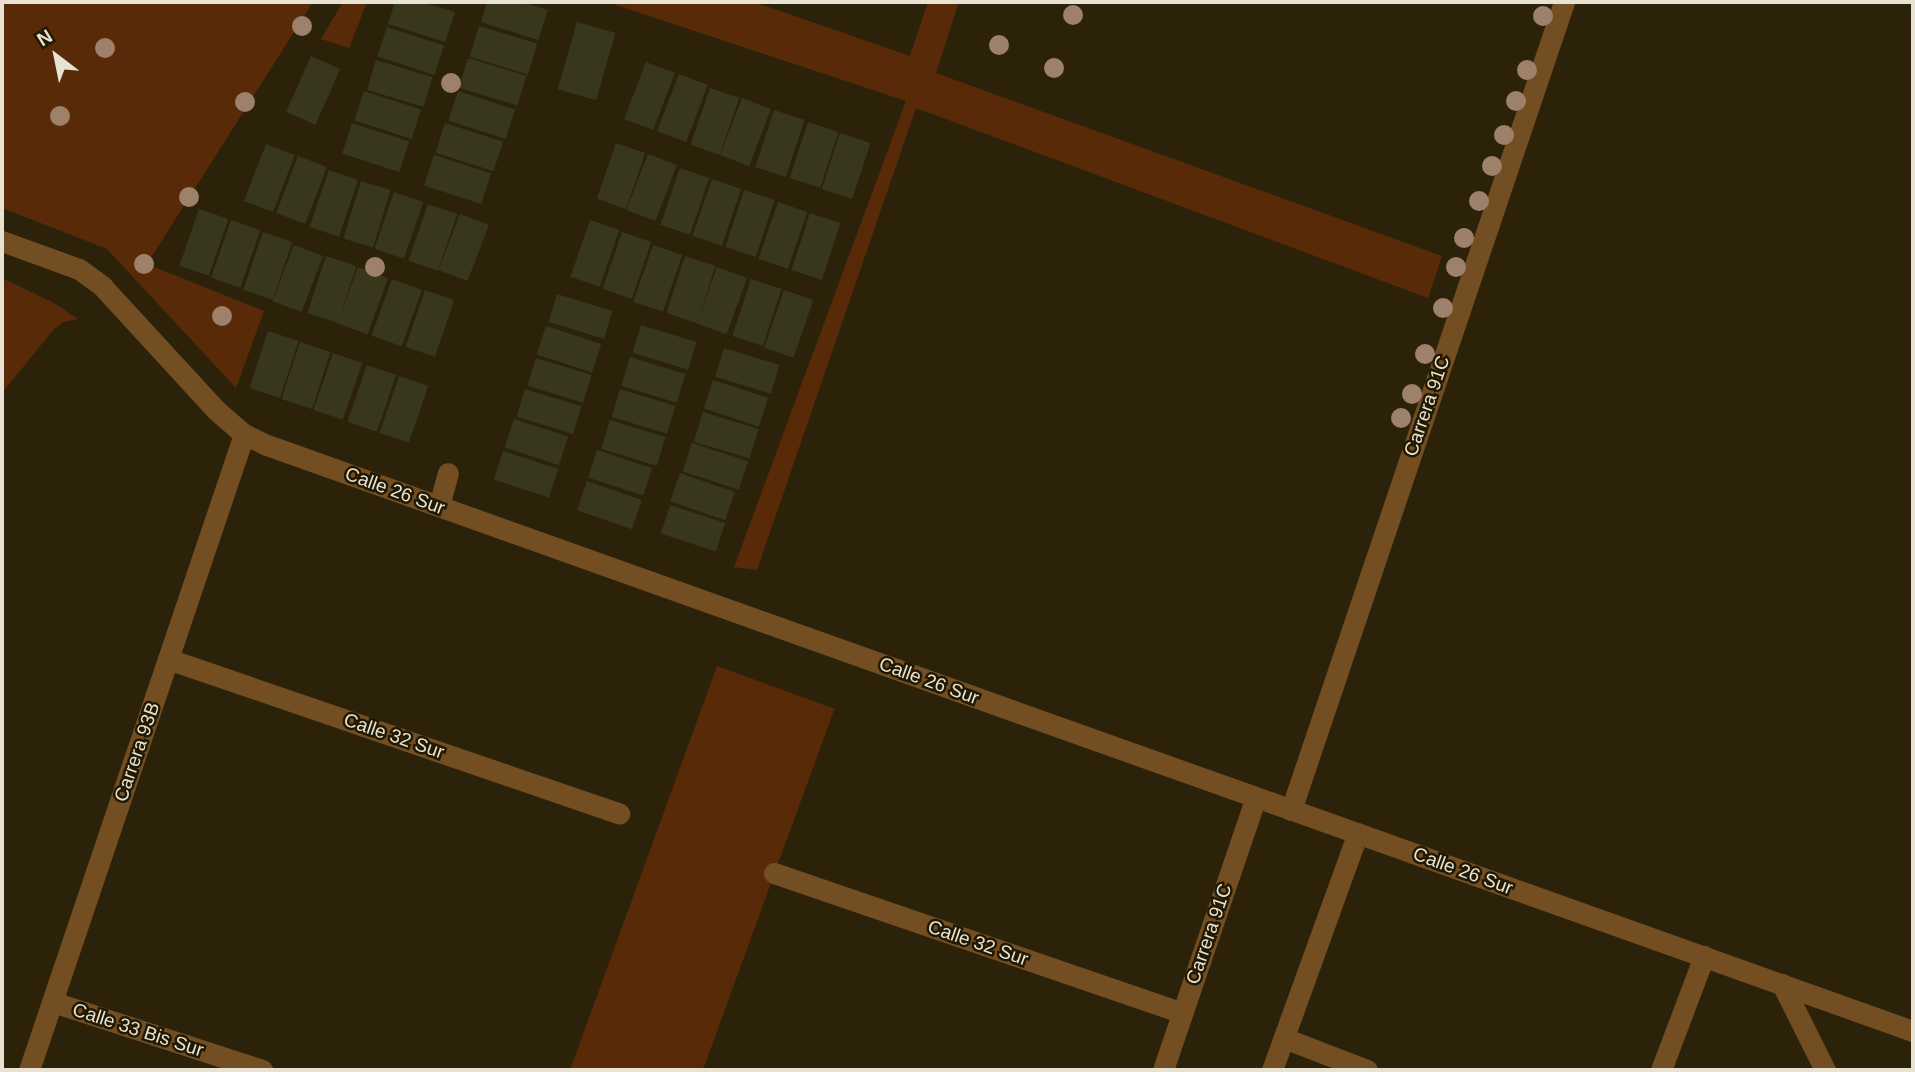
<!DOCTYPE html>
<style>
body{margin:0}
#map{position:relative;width:1915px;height:1072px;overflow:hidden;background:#2c220a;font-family:Arial,sans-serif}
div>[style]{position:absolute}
.green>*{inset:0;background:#592a07;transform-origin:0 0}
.building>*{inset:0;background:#38371d;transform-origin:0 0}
.minor>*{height:21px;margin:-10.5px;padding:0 10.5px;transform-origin:10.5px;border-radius:10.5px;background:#724e22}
.trees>*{width:20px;height:20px;margin:-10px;border-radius:50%;background:#9d816a}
span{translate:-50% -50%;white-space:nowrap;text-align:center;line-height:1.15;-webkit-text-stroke:5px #221902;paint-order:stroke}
.street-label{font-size:19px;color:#e8e2d3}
.frame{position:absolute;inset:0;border:4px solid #e8e2d3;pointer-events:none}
.north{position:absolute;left:21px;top:21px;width:70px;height:70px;-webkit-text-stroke:5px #221902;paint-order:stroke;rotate:328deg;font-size:19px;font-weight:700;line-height:28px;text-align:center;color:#e8e2d3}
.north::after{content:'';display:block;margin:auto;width:24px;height:32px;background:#e8e2d3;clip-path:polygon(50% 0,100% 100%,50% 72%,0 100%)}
</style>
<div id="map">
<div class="green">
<i style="clip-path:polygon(2px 2px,313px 2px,147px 264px,264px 311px,236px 388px,107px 249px,2px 208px)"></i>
<i style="clip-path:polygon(343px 2px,367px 2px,349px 48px,321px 39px)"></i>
<i style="clip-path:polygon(607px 2px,754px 2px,910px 56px,928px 2px,959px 2px,936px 73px,1442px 256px,1428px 298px,916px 108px,757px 570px,734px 567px,906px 101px)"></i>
<i style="clip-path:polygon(2px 278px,54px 303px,78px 319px,64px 322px,54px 329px,2px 393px)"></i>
<i style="left:717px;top:666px;width:125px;height:431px;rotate:20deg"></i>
</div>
<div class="building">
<i style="clip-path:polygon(395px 2px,421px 2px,455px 12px,445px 42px,388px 24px)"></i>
<i style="clip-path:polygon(487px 2px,521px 2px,548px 10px,538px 40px,481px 22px)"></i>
<i style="left:577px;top:22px;width:40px;height:70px;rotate:16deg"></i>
<i style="left:479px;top:26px;width:61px;height:32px;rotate:17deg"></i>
<i style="left:387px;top:27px;width:60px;height:31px;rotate:18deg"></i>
<i style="left:311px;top:56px;width:32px;height:61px;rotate:24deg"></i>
<i style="left:468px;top:58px;width:61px;height:31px;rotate:17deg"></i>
<i style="left:376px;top:60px;width:59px;height:31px;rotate:17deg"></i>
<i style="left:646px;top:62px;width:31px;height:61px;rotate:21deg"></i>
<i style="left:679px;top:74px;width:31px;height:61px;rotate:21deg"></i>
<i style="left:710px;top:88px;width:31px;height:60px;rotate:19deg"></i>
<i style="left:364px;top:91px;width:60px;height:31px;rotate:18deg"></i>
<i style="left:458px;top:91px;width:60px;height:31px;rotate:18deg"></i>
<i style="left:742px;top:98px;width:31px;height:61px;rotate:21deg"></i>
<i style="left:774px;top:110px;width:32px;height:60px;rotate:18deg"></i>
<i style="left:808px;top:122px;width:32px;height:59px;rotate:18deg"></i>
<i style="left:352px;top:123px;width:60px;height:32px;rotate:18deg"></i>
<i style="left:445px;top:123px;width:61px;height:31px;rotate:18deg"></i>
<i style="left:840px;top:133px;width:32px;height:59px;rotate:18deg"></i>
<i style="left:616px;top:143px;width:31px;height:59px;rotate:19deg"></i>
<i style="left:266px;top:144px;width:31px;height:61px;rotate:21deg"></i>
<i style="left:648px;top:154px;width:31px;height:60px;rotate:21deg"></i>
<i style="left:434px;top:155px;width:60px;height:32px;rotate:18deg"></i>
<i style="left:298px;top:156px;width:31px;height:61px;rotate:21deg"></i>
<i style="left:680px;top:168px;width:31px;height:60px;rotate:19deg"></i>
<i style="left:329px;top:170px;width:31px;height:60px;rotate:19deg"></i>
<i style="left:712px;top:179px;width:31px;height:60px;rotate:19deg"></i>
<i style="left:361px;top:181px;width:31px;height:60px;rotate:17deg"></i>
<i style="left:744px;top:190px;width:32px;height:60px;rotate:18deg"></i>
<i style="left:394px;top:192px;width:31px;height:60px;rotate:19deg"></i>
<i style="left:778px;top:202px;width:31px;height:60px;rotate:19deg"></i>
<i style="left:428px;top:204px;width:31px;height:60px;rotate:19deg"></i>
<i style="left:199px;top:209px;width:31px;height:60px;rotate:19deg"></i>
<i style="left:810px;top:213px;width:32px;height:60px;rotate:18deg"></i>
<i style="left:460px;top:214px;width:31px;height:60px;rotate:21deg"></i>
<i style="left:231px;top:220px;width:31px;height:61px;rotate:19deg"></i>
<i style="left:590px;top:220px;width:31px;height:60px;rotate:19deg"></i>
<i style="left:263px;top:232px;width:31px;height:61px;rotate:19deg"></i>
<i style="left:622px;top:232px;width:31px;height:60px;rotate:19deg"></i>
<i style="left:294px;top:245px;width:31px;height:60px;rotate:21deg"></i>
<i style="left:653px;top:245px;width:31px;height:60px;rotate:19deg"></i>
<i style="left:326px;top:256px;width:32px;height:60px;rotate:18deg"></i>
<i style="left:685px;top:256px;width:32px;height:60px;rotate:18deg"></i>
<i style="left:358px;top:267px;width:32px;height:60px;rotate:20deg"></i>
<i style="left:717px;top:267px;width:32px;height:60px;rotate:20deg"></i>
<i style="left:392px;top:279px;width:32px;height:60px;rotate:20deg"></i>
<i style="left:751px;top:279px;width:32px;height:60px;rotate:18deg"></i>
<i style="left:425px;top:290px;width:31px;height:60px;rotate:19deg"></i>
<i style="left:784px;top:290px;width:31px;height:61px;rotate:19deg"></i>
<i style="left:557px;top:294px;width:58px;height:29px;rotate:17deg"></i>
<i style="left:641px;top:325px;width:58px;height:29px;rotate:17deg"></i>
<i style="left:546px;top:326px;width:58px;height:30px;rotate:18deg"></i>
<i style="left:268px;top:331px;width:32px;height:60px;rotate:18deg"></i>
<i style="left:300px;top:342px;width:32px;height:60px;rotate:18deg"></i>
<i style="left:724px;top:348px;width:58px;height:30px;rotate:17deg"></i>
<i style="left:333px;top:353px;width:31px;height:60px;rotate:19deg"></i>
<i style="left:630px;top:357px;width:58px;height:30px;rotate:17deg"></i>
<i style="left:536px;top:358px;width:58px;height:29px;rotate:17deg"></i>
<i style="left:367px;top:365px;width:31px;height:60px;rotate:19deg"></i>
<i style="left:399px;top:376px;width:31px;height:60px;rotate:19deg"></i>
<i style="left:713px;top:380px;width:58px;height:30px;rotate:18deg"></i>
<i style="left:525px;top:389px;width:59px;height:29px;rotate:17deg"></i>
<i style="left:620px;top:389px;width:58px;height:29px;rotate:17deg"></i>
<i style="left:703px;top:412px;width:58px;height:31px;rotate:17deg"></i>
<i style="left:514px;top:419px;width:57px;height:30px;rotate:18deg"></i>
<i style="left:610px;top:420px;width:58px;height:30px;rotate:17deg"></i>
<i style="left:692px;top:443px;width:59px;height:30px;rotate:18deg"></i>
<i style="left:597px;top:450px;width:58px;height:29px;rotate:18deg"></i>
<i style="left:503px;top:451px;width:58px;height:30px;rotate:18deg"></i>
<i style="left:680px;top:473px;width:58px;height:30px;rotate:19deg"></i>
<i style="left:587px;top:481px;width:58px;height:31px;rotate:19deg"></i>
<i style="left:670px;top:505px;width:58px;height:30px;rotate:18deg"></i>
</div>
<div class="minor">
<i style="left:2px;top:241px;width:82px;rotate:20deg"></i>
<i style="left:79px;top:269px;width:29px;rotate:36deg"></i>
<i style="left:102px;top:286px;width:168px;rotate:47.4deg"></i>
<i style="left:216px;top:410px;width:37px;rotate:41deg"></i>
<i style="left:244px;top:434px;width:25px;rotate:26deg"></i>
<i style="left:267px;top:445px;width:1747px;rotate:19.6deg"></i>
<i style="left:439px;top:506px;width:34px;rotate:-75deg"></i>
<i style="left:168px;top:659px;width:477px;rotate:18.9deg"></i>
<i style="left:1291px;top:810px;width:853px;rotate:-71.33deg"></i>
<i style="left:774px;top:873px;width:431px;rotate:18.9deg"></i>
<i style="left:1782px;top:984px;width:96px;rotate:63.4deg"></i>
<i style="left:53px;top:1002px;width:220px;rotate:18deg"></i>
<i style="left:1284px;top:1038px;width:89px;rotate:21.1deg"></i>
<i style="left:29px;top:1070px;width:671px;rotate:-71.32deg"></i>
<i style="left:1163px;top:1070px;width:288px;rotate:-71.2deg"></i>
<i style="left:1272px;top:1070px;width:252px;rotate:-70.1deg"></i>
<i style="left:1661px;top:1070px;width:122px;rotate:-69.3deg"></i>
</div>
<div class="trees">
<i style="left:1073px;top:15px"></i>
<i style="left:1543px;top:16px"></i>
<i style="left:302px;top:26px"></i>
<i style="left:999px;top:45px"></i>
<i style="left:105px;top:48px"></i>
<i style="left:1054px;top:68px"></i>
<i style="left:1527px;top:70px"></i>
<i style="left:451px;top:83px"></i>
<i style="left:1516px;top:101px"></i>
<i style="left:245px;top:102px"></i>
<i style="left:60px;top:116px"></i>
<i style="left:1504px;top:135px"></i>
<i style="left:1492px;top:166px"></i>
<i style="left:189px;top:197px"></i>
<i style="left:1479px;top:201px"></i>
<i style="left:1464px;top:238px"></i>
<i style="left:144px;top:264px"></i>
<i style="left:375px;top:267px"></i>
<i style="left:1456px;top:267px"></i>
<i style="left:1443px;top:308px"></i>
<i style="left:222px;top:316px"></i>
<i style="left:1425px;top:354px"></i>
<i style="left:1412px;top:394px"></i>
<i style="left:1401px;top:418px"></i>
</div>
<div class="street-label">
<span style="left:1427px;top:406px;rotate:-71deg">Carrera 91C</span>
<span style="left:395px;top:491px;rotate:20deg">Calle 26 Sur</span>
<span style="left:929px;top:681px;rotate:20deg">Calle 26 Sur</span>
<span style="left:394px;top:736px;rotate:19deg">Calle 32 Sur</span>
<span style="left:137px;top:752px;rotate:-71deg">Carrera 93B</span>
<span style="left:1463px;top:871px;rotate:20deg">Calle 26 Sur</span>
<span style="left:1209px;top:934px;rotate:-71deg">Carrera 91C</span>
<span style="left:978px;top:943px;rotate:19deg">Calle 32 Sur</span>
<span style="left:138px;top:1030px;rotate:18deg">Calle 33 Bis Sur</span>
</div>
<div class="frame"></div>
<div class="north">N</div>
</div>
